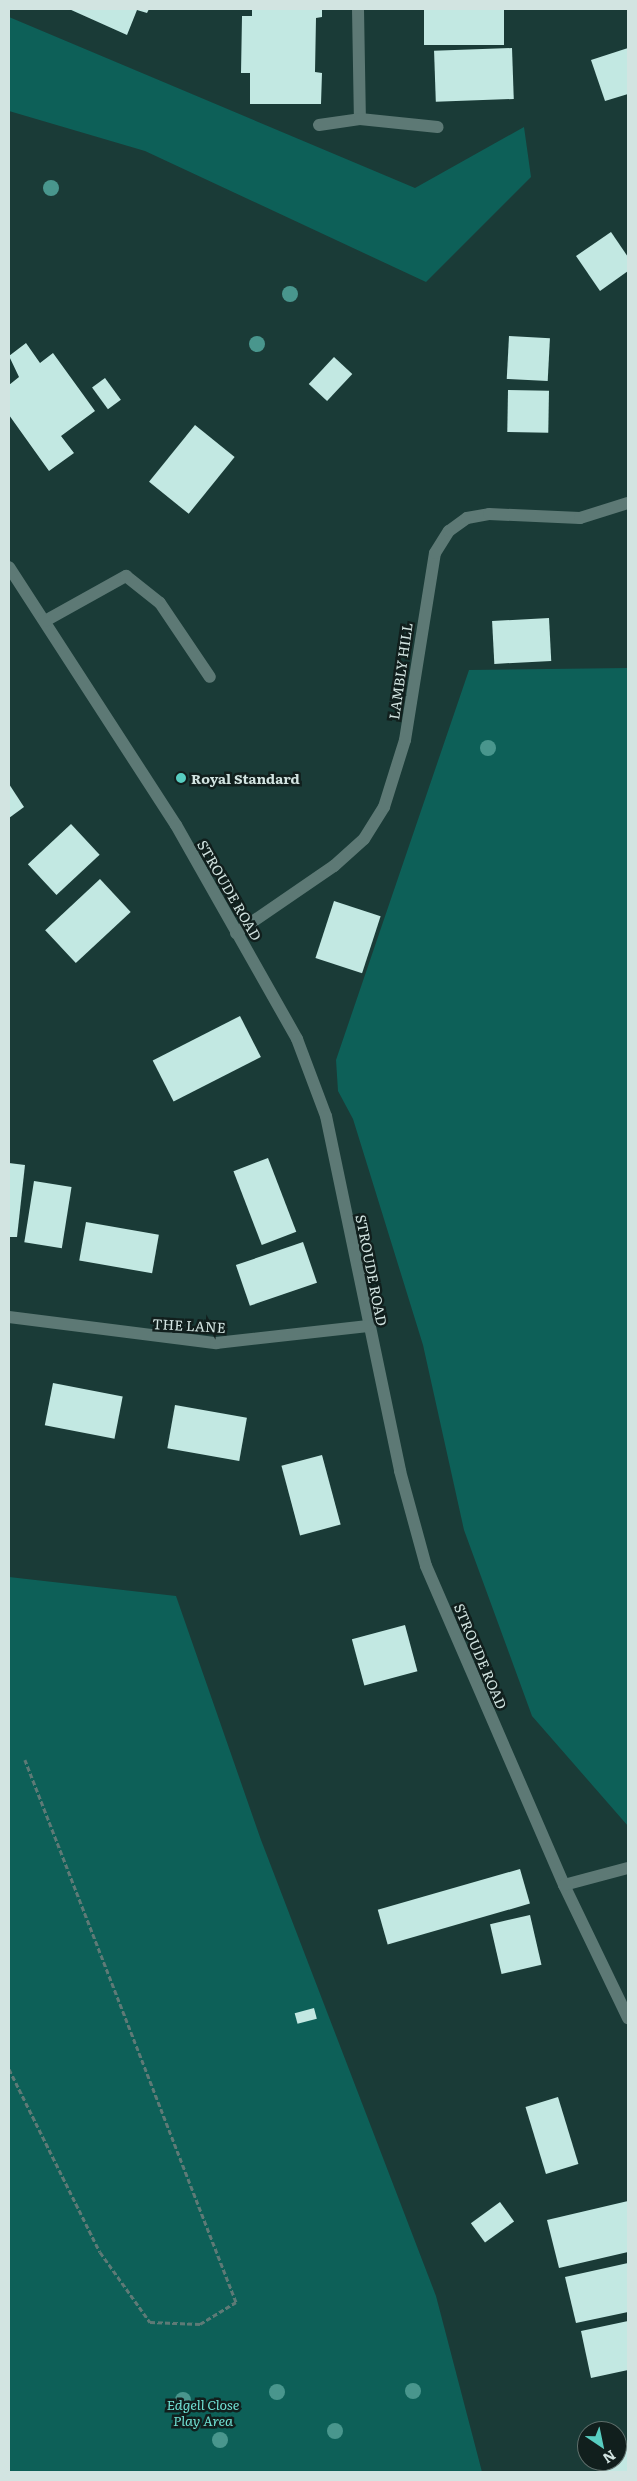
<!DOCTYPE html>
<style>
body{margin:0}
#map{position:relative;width:637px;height:2481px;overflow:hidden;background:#1a3b37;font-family:Literata,serif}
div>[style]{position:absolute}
.green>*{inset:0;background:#0d6058}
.building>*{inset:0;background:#c2e8e2;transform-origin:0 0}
.path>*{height:3px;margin-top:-1.5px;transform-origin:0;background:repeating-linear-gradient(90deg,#5e7a76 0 5px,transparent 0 7.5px)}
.minor>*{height:12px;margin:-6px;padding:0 6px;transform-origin:6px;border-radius:6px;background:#5d7975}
.trees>*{width:16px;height:16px;margin:-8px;border-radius:50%;background:#49968d}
.dots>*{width:14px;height:14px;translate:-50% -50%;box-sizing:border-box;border:2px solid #111f1d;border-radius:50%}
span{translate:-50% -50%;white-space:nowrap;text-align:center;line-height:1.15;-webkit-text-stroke:5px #111f1d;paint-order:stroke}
.street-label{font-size:14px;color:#d2e4e1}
.poi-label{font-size:14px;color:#d2e4e1;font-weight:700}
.left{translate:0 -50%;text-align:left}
.park-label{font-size:14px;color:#70e0d3;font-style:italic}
.frame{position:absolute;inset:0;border:10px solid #d2e4e1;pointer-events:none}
.north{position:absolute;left:577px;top:2421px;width:50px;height:50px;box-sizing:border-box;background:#111f1d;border:1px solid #5e6e6b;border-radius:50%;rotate:146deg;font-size:14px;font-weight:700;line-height:20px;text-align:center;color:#d2e4e1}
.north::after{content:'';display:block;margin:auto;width:18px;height:22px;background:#58cec1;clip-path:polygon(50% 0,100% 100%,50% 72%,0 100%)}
</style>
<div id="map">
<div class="green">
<i style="clip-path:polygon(9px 17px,415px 188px,524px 127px,531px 177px,426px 282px,145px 151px,9px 111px)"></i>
<i style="clip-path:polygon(628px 668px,628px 1826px,532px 1716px,464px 1530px,423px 1345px,353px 1119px,338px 1091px,336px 1060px,469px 670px)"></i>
<i style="clip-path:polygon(9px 1577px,176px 1596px,261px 1840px,436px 2296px,482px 2472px,9px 2472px)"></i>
</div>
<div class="building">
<i style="clip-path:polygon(69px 9px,149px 9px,147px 13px,137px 10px,127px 35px)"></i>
<i style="clip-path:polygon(252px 9px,322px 9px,322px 17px,316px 18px,315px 72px,322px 73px,321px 104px,250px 104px,250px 73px,241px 73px,242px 16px,252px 16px)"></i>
<i style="left:424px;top:9px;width:80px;height:36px"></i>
<i style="left:512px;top:48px;width:51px;height:78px;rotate:88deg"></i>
<i style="clip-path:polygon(628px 48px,628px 94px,605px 101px,591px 60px)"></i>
<i style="clip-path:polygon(611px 232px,628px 257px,628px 271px,600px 291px,576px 256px)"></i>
<i style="left:509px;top:336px;width:41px;height:43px;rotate:3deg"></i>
<i style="clip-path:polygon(26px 343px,40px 363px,53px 353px,95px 411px,61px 436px,74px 453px,49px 471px,9px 415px,9px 385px,19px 377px,9px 356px)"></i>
<i style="left:334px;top:357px;width:25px;height:37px;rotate:43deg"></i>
<i style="left:105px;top:378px;width:27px;height:16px;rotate:54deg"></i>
<i style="left:508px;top:390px;width:41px;height:42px;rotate:1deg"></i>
<i style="left:195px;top:425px;width:51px;height:73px;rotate:39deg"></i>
<i style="left:549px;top:618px;width:43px;height:57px;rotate:87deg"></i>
<i style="clip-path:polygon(9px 784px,24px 807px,9px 818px)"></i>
<i style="left:71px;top:824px;width:42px;height:59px;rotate:47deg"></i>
<i style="left:100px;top:879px;width:45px;height:75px;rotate:47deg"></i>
<i style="left:334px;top:901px;width:49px;height:60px;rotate:18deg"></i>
<i style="left:240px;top:1016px;width:46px;height:98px;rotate:63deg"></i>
<i style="left:268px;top:1158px;width:79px;height:37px;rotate:69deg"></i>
<i style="clip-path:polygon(9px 1163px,25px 1165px,17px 1237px,9px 1237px)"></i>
<i style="left:34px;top:1181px;width:38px;height:62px;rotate:9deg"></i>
<i style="left:86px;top:1222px;width:74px;height:39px;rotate:10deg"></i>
<i style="left:303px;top:1242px;width:43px;height:71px;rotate:71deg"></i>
<i style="left:53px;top:1383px;width:71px;height:43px;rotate:11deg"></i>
<i style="left:175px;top:1405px;width:73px;height:44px;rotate:10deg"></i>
<i style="left:322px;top:1455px;width:72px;height:42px;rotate:75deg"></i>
<i style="left:405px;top:1625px;width:48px;height:55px;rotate:75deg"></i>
<i style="left:520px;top:1869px;width:36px;height:148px;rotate:74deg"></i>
<i style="left:530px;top:1915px;width:51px;height:41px;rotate:77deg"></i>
<i style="left:314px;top:2008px;width:11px;height:20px;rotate:75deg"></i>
<i style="left:558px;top:2097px;width:70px;height:34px;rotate:73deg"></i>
<i style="clip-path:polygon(628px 2201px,628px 2252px,559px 2268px,547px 2220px)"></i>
<i style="left:500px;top:2202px;width:24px;height:36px;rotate:54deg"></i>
<i style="clip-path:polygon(628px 2263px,628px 2312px,576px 2323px,565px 2277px)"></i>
<i style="clip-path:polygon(628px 2321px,628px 2370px,591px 2378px,581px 2331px)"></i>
<i style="clip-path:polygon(622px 2437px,628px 2446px,628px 2472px,604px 2472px,597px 2461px,617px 2461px,617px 2440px)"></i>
</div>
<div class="path">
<i style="left:9px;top:2069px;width:204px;rotate:63.6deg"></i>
<i style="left:100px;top:2252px;width:86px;rotate:54.5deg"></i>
<i style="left:150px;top:2322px;width:50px;rotate:2.3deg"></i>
<i style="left:200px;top:2324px;width:42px;rotate:-31.4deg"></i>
<i style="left:236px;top:2302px;width:582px;rotate:-111.27deg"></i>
</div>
<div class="minor">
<i style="left:358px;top:9px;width:110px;rotate:89deg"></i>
<i style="left:319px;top:125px;width:41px;rotate:-8.3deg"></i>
<i style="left:360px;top:119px;width:78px;rotate:5.9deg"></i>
<i style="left:9px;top:567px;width:307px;rotate:57.1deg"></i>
<i style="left:176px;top:825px;width:246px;rotate:60.5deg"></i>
<i style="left:297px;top:1039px;width:82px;rotate:69.4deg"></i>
<i style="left:326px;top:1116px;width:363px;rotate:78.2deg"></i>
<i style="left:400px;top:1471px;width:98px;rotate:74.7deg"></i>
<i style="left:426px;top:1566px;width:348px;rotate:66.6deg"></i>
<i style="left:564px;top:1885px;width:148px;rotate:64.3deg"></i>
<i style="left:45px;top:621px;width:93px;rotate:-29.1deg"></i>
<i style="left:126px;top:576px;width:43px;rotate:38.5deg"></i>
<i style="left:160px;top:603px;width:89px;rotate:56deg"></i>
<i style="left:236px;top:933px;width:119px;rotate:-34.4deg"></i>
<i style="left:334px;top:866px;width:40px;rotate:-42deg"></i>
<i style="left:364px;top:839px;width:38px;rotate:-58deg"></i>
<i style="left:384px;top:807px;width:70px;rotate:-72.6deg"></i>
<i style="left:405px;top:740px;width:189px;rotate:-80.9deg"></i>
<i style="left:435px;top:553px;width:26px;rotate:-58deg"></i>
<i style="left:449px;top:531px;width:22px;rotate:-36deg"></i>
<i style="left:467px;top:518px;width:22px;rotate:-10deg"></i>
<i style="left:489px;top:514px;width:91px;rotate:2.5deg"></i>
<i style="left:580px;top:518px;width:50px;rotate:-17.4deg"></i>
<i style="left:9px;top:1317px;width:209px;rotate:7.2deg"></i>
<i style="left:216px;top:1343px;width:153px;rotate:-6.4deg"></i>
<i style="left:564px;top:1885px;width:66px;rotate:-14.9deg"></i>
</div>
<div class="trees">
<i style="left:51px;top:188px"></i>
<i style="left:290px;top:294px"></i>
<i style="left:257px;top:344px"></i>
<i style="left:488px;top:748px"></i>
<i style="left:413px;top:2391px"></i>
<i style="left:277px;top:2392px"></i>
<i style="left:183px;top:2400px"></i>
<i style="left:335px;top:2431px"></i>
<i style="left:220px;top:2440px"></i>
</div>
<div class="dots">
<i style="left:181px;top:778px;background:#58cec1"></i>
</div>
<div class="street-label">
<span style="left:400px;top:671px;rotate:-82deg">LAMBLY HILL</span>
<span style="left:230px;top:890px;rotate:60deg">STROUDE ROAD</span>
<span style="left:372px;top:1270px;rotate:79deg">STROUDE ROAD</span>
<span style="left:189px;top:1325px;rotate:3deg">THE LANE</span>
<span style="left:481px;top:1656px;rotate:67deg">STROUDE ROAD</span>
</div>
<div class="poi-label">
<span class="left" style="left:191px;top:778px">Royal Standard</span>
</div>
<div class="park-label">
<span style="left:203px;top:2412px">Edgell Close<br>Play Area</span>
</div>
<div class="frame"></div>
<div class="north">N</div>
</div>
